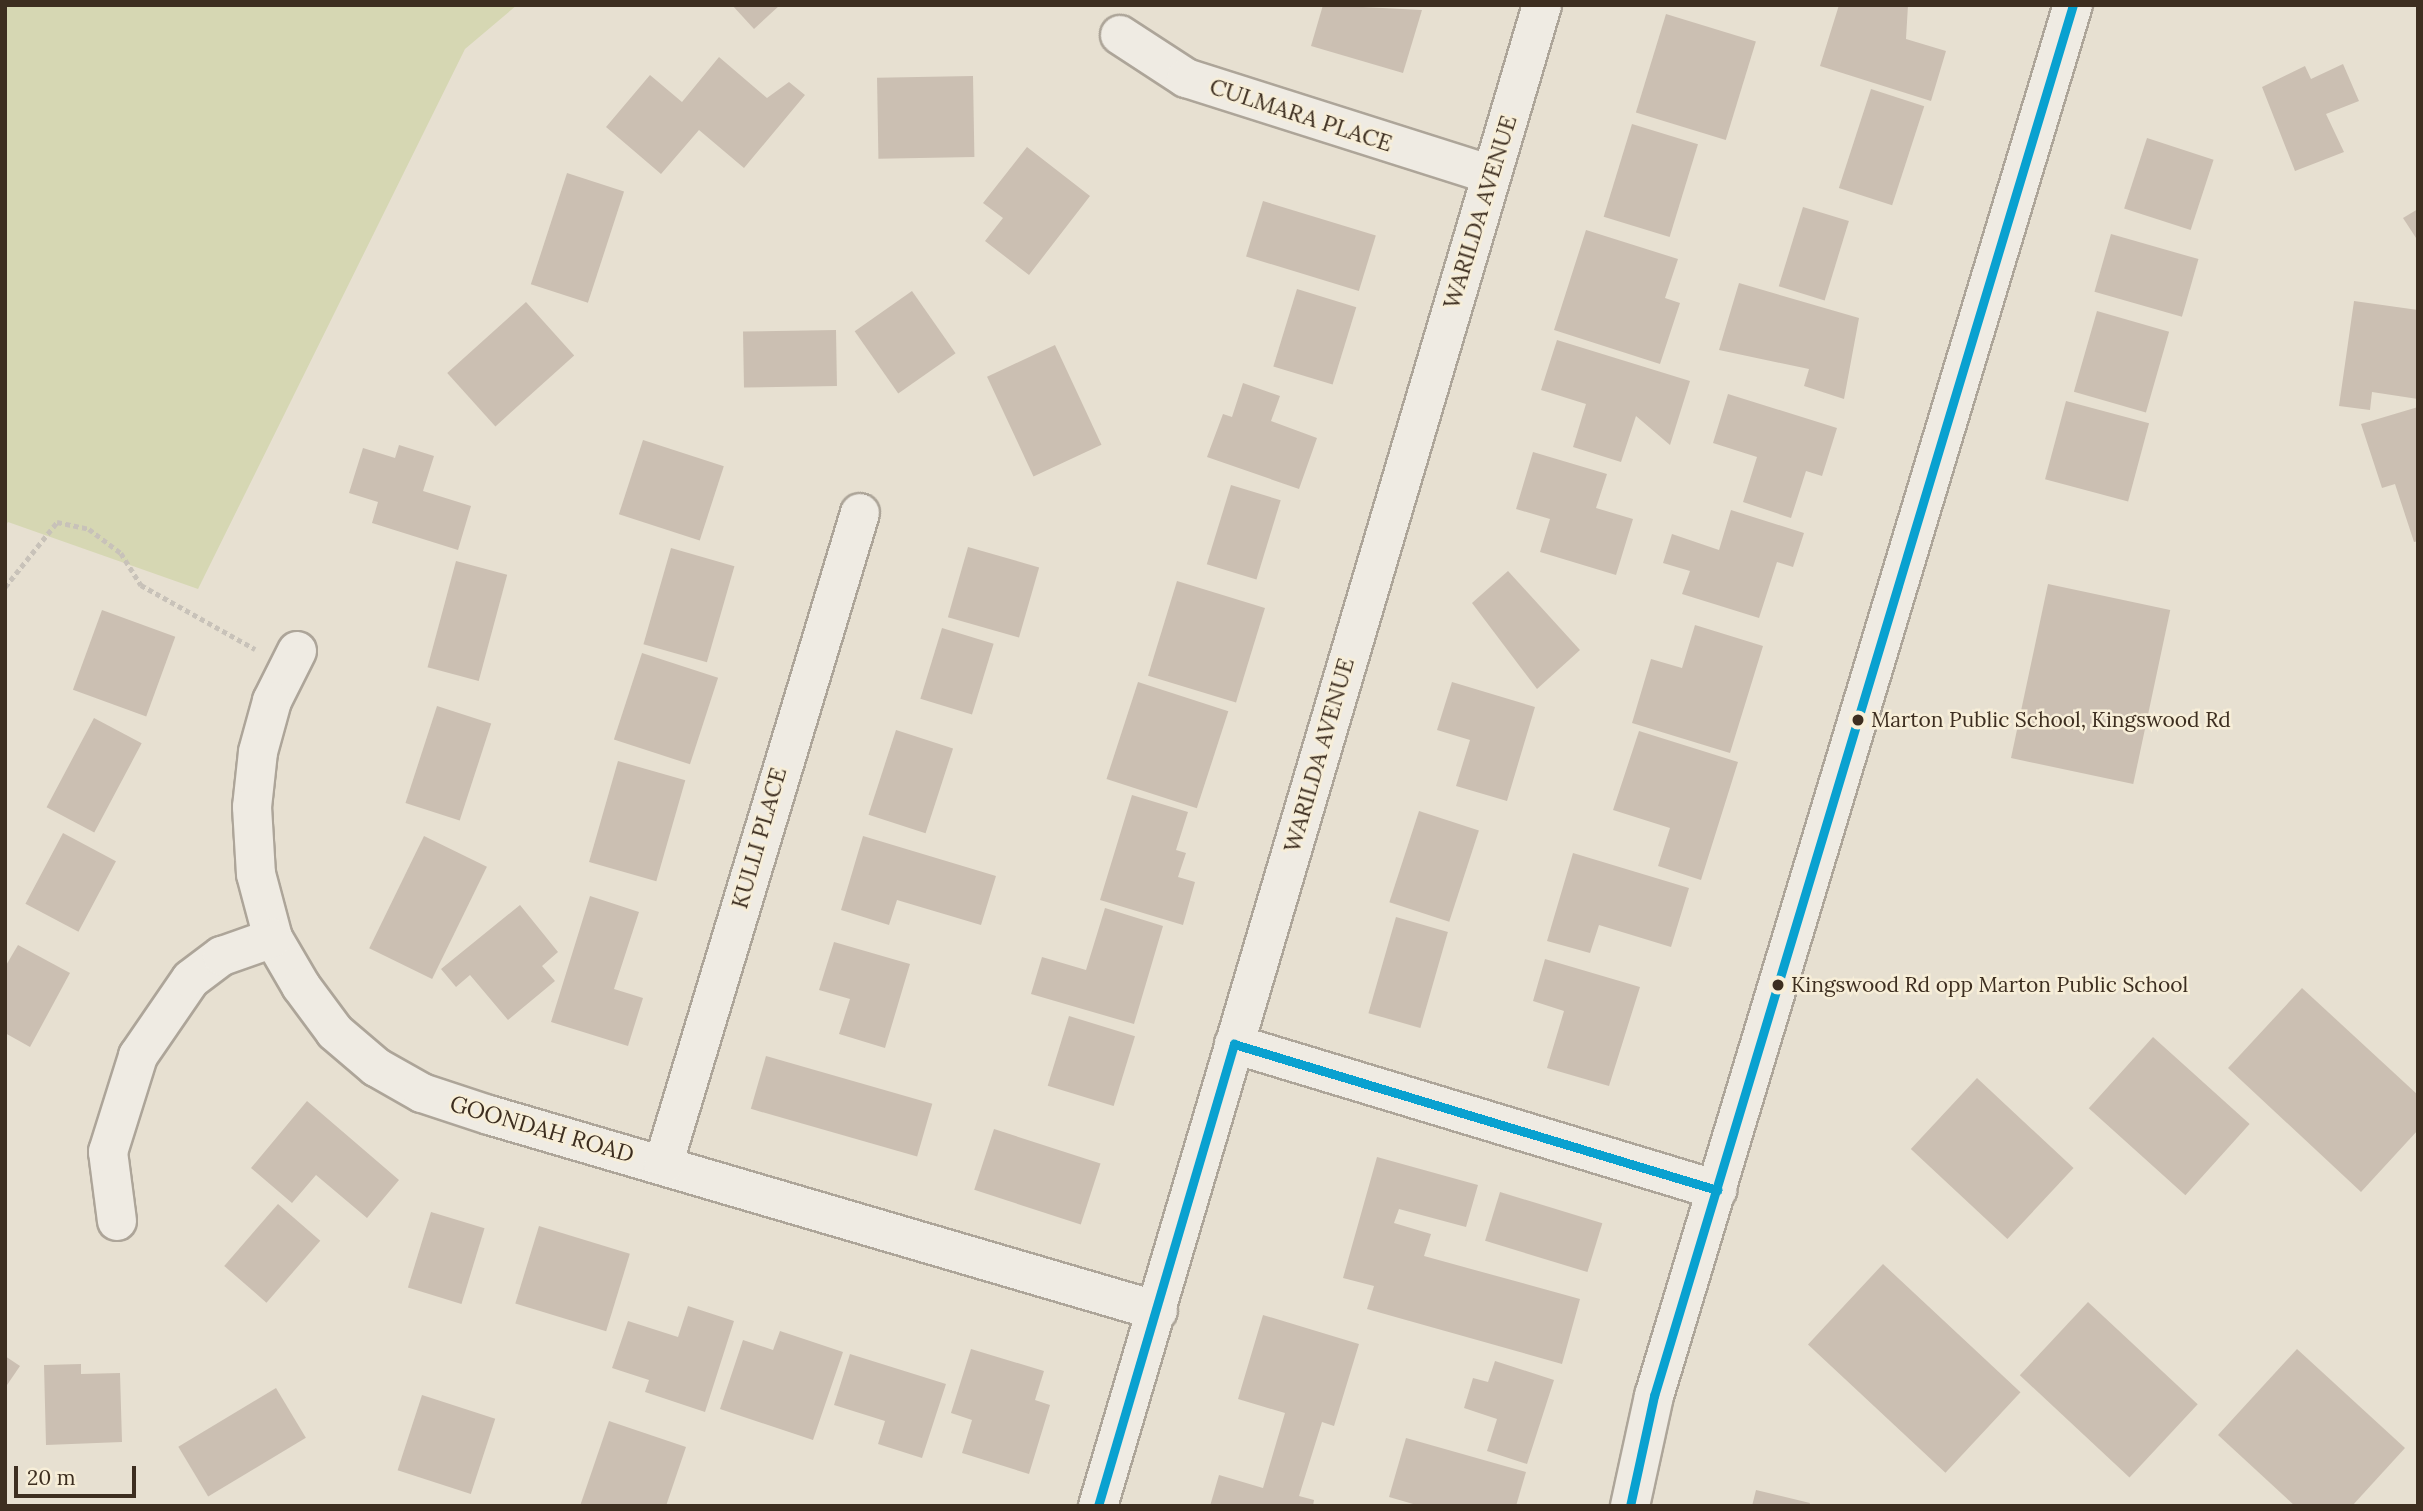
<!DOCTYPE html>
<style>
body{margin:0}
#map{position:relative;width:2423px;height:1511px;overflow:hidden;background:#e7e0d1;font-family:Lora,serif}
div>[style]{position:absolute}
.green>*{inset:0;background:#d6d7b3}
.building>*{inset:0;background:#cbbfb2;transform-origin:0 0}
.path>*{height:4.5px;margin-top:-2.25px;transform-origin:0;background:repeating-linear-gradient(90deg,#c8c2b9 0 5px,transparent 0 8.5px)}
.roads{filter:drop-shadow(2px 0 #ada599) drop-shadow(-2px 0 #ada599) drop-shadow(0 2px #ada599) drop-shadow(0 -2px #ada599)}
.street>*{height:38px;margin:-19px;padding:0 19px;transform-origin:19px;border-radius:19px;background:#efebe3}
.secondary>*{height:38px;margin:-19px;padding:0 19px;transform-origin:19px;border-radius:19px;background:#efebe3}
.bus-1>*{height:9px;margin:-4.5px;padding:0 4.5px;transform-origin:4.5px;border-radius:4.5px;background:#09a1d0}
.dots>*{width:19px;height:19px;translate:-50% -50%;box-sizing:border-box;border:4px solid #f7eed8;border-radius:50%}
span{translate:-50% -50%;white-space:nowrap;text-align:center;line-height:1.15;-webkit-text-stroke:5px #f7eed8;paint-order:stroke}
.bus-label{font-size:21px;color:#3d2e20}
.left{translate:0 -50%;text-align:left}
.street-label{font-size:23px;color:#3d2e20}
.frame{position:absolute;inset:0;border:7px solid #3d2e20;pointer-events:none}
.scale{position:absolute;left:14px;top:1466px;width:122px;height:32px;box-sizing:border-box;border:4px solid #3d2e20;border-top:0;padding-left:9px;font-size:21px;line-height:24px;white-space:nowrap;color:#3d2e20;-webkit-text-stroke:5px #f7eed8;paint-order:stroke}
</style>
<div id="map">
<div class="green">
<i style="clip-path:polygon(5px 5px,517px 5px,465px 49px,198px 589px,8px 522px,5px 527px)"></i>
</div>
<div class="building">
<i style="clip-path:polygon(732px 5px,780px 5px,754px 29px)"></i>
<i style="clip-path:polygon(1323px 5px,1422px 10px,1403px 73px,1311px 46px)"></i>
<i style="clip-path:polygon(1839px 5px,1908px 5px,1906px 39px,1946px 51px,1931px 101px,1820px 66px)"></i>
<i style="left:1666px;top:14px;width:94px;height:103px;rotate:17deg"></i>
<i style="clip-path:polygon(719px 57px,767px 98px,789px 82px,805px 95px,744px 168px,699px 130px,661px 174px,606px 127px,650px 75px,682px 102px)"></i>
<i style="clip-path:polygon(2343px 64px,2359px 101px,2326px 114px,2344px 152px,2295px 171px,2262px 87px,2305px 66px,2311px 79px)"></i>
<i style="left:973px;top:76px;width:81px;height:96px;rotate:89deg"></i>
<i style="left:1871px;top:89px;width:56px;height:104px;rotate:18deg"></i>
<i style="left:1632px;top:124px;width:69px;height:97px;rotate:17deg"></i>
<i style="left:2147px;top:138px;width:70px;height:74px;rotate:18deg"></i>
<i style="clip-path:polygon(1027px 147px,1090px 196px,1029px 275px,985px 241px,1003px 218px,983px 203px)"></i>
<i style="left:567px;top:173px;width:60px;height:117px;rotate:18deg"></i>
<i style="left:1263px;top:201px;width:118px;height:58px;rotate:17deg"></i>
<i style="left:1803px;top:207px;width:48px;height:83px;rotate:17deg"></i>
<i style="clip-path:polygon(2418px 209px,2418px 241px,2403px 218px)"></i>
<i style="clip-path:polygon(1586px 230px,1678px 259px,1665px 298px,1680px 303px,1660px 364px,1554px 330px)"></i>
<i style="left:2111px;top:234px;width:91px;height:60px;rotate:16deg"></i>
<i style="clip-path:polygon(1739px 283px,1859px 318px,1844px 399px,1804px 386px,1809px 369px,1719px 350px)"></i>
<i style="left:1297px;top:289px;width:62px;height:81px;rotate:17deg"></i>
<i style="left:912px;top:291px;width:76px;height:70px;rotate:55deg"></i>
<i style="clip-path:polygon(2354px 301px,2418px 310px,2418px 399px,2372px 392px,2370px 410px,2339px 406px)"></i>
<i style="left:526px;top:302px;width:72px;height:106px;rotate:48deg"></i>
<i style="left:2097px;top:311px;width:75px;height:84px;rotate:16deg"></i>
<i style="left:836px;top:330px;width:56px;height:93px;rotate:89deg"></i>
<i style="clip-path:polygon(1557px 340px,1690px 381px,1670px 445px,1636px 416px,1621px 462px,1573px 447px,1586px 404px,1541px 390px)"></i>
<i style="left:1055px;top:345px;width:110px;height:75px;rotate:65deg"></i>
<i style="clip-path:polygon(1243px 383px,1280px 396px,1271px 421px,1317px 438px,1299px 489px,1207px 457px,1223px 414px,1232px 417px)"></i>
<i style="clip-path:polygon(1728px 394px,1837px 428px,1822px 476px,1806px 471px,1791px 518px,1743px 502px,1757px 457px,1713px 443px)"></i>
<i style="left:2066px;top:401px;width:86px;height:81px;rotate:15deg"></i>
<i style="clip-path:polygon(2418px 407px,2418px 541px,2414px 542px,2395px 484px,2382px 488px,2361px 424px)"></i>
<i style="left:643px;top:440px;width:85px;height:78px;rotate:18deg"></i>
<i style="clip-path:polygon(399px 445px,434px 456px,423px 491px,471px 506px,458px 550px,372px 523px,378px 502px,349px 493px,363px 448px,395px 458px)"></i>
<i style="clip-path:polygon(1533px 452px,1607px 474px,1596px 508px,1633px 519px,1616px 575px,1540px 552px,1550px 519px,1516px 509px)"></i>
<i style="left:1231px;top:485px;width:52px;height:83px;rotate:17deg"></i>
<i style="clip-path:polygon(1731px 510px,1804px 533px,1793px 567px,1777px 562px,1759px 618px,1682px 594px,1690px 571px,1663px 563px,1672px 534px,1719px 550px)"></i>
<i style="left:968px;top:547px;width:74px;height:73px;rotate:16deg"></i>
<i style="left:671px;top:548px;width:66px;height:100px;rotate:16deg"></i>
<i style="left:456px;top:561px;width:53px;height:110px;rotate:15deg"></i>
<i style="clip-path:polygon(1508px 571px,1580px 650px,1537px 689px,1472px 603px)"></i>
<i style="left:1177px;top:581px;width:92px;height:99px;rotate:17deg"></i>
<i style="left:2048px;top:584px;width:125px;height:178px;rotate:12deg"></i>
<i style="left:102px;top:610px;width:78px;height:85px;rotate:20deg"></i>
<i style="clip-path:polygon(1695px 625px,1763px 646px,1730px 753px,1632px 723px,1651px 659px,1682px 668px)"></i>
<i style="left:942px;top:628px;width:54px;height:74px;rotate:17deg"></i>
<i style="left:642px;top:653px;width:80px;height:91px;rotate:18deg"></i>
<i style="left:1138px;top:682px;width:95px;height:102px;rotate:18deg"></i>
<i style="clip-path:polygon(1452px 682px,1535px 707px,1507px 801px,1456px 786px,1470px 740px,1437px 730px)"></i>
<i style="left:437px;top:706px;width:57px;height:102px;rotate:18deg"></i>
<i style="left:94px;top:718px;width:54px;height:101px;rotate:28deg"></i>
<i style="left:896px;top:730px;width:60px;height:89px;rotate:18deg"></i>
<i style="clip-path:polygon(1639px 731px,1738px 762px,1701px 880px,1658px 866px,1670px 828px,1613px 810px)"></i>
<i style="left:618px;top:761px;width:70px;height:105px;rotate:16deg"></i>
<i style="clip-path:polygon(1132px 795px,1188px 812px,1176px 850px,1186px 853px,1178px 877px,1195px 882px,1183px 925px,1100px 900px)"></i>
<i style="left:1419px;top:811px;width:63px;height:96px;rotate:18deg"></i>
<i style="left:63px;top:833px;width:60px;height:80px;rotate:28deg"></i>
<i style="left:424px;top:836px;width:70px;height:125px;rotate:26deg"></i>
<i style="clip-path:polygon(863px 836px,996px 876px,981px 925px,897px 900px,889px 925px,841px 910px)"></i>
<i style="clip-path:polygon(1573px 853px,1689px 888px,1671px 947px,1599px 925px,1590px 953px,1547px 941px)"></i>
<i style="clip-path:polygon(590px 896px,639px 912px,614px 989px,643px 998px,628px 1046px,551px 1022px)"></i>
<i style="clip-path:polygon(520px 905px,558px 952px,542px 966px,555px 981px,508px 1020px,470px 975px,456px 987px,441px 969px)"></i>
<i style="clip-path:polygon(1105px 908px,1163px 926px,1134px 1024px,1031px 994px,1042px 957px,1086px 970px)"></i>
<i style="left:1396px;top:917px;width:54px;height:100px;rotate:16deg"></i>
<i style="clip-path:polygon(834px 942px,910px 964px,885px 1048px,839px 1034px,850px 999px,819px 990px)"></i>
<i style="clip-path:polygon(18px 945px,70px 973px,30px 1047px,5px 1033px,5px 967px)"></i>
<i style="clip-path:polygon(1545px 959px,1640px 987px,1609px 1086px,1547px 1068px,1564px 1011px,1533px 1001px)"></i>
<i style="clip-path:polygon(2302px 988px,2418px 1095px,2418px 1130px,2361px 1192px,2228px 1068px)"></i>
<i style="left:1069px;top:1016px;width:69px;height:73px;rotate:17deg"></i>
<i style="left:2153px;top:1037px;width:130px;height:96px;rotate:42deg"></i>
<i style="left:766px;top:1056px;width:173px;height:55px;rotate:16deg"></i>
<i style="left:1977px;top:1078px;width:132px;height:97px;rotate:43deg"></i>
<i style="clip-path:polygon(307px 1101px,399px 1180px,367px 1218px,316px 1175px,292px 1203px,251px 1168px)"></i>
<i style="left:994px;top:1129px;width:112px;height:64px;rotate:18deg"></i>
<i style="clip-path:polygon(1377px 1157px,1478px 1185px,1466px 1227px,1399px 1209px,1394px 1223px,1431px 1234px,1424px 1256px,1580px 1299px,1562px 1364px,1367px 1309px,1374px 1286px,1343px 1278px)"></i>
<i style="left:1500px;top:1192px;width:107px;height:51px;rotate:17deg"></i>
<i style="left:278px;top:1204px;width:56px;height:82px;rotate:41deg"></i>
<i style="left:431px;top:1212px;width:56px;height:79px;rotate:17deg"></i>
<i style="left:539px;top:1226px;width:95px;height:81px;rotate:17deg"></i>
<i style="left:1883px;top:1264px;width:188px;height:110px;rotate:43deg"></i>
<i style="left:2088px;top:1302px;width:150px;height:100px;rotate:43deg"></i>
<i style="clip-path:polygon(688px 1306px,734px 1321px,705px 1412px,645px 1392px,649px 1380px,612px 1368px,628px 1321px,678px 1337px)"></i>
<i style="clip-path:polygon(1263px 1315px,1359px 1344px,1334px 1426px,1322px 1422px,1299px 1496px,1314px 1500px,1313px 1506px,1210px 1506px,1219px 1475px,1263px 1488px,1285px 1413px,1238px 1399px)"></i>
<i style="clip-path:polygon(780px 1331px,843px 1352px,813px 1440px,720px 1409px,743px 1340px,773px 1350px)"></i>
<i style="clip-path:polygon(971px 1349px,1044px 1371px,1035px 1400px,1050px 1405px,1029px 1474px,962px 1453px,972px 1420px,951px 1413px)"></i>
<i style="clip-path:polygon(2297px 1349px,2405px 1448px,2352px 1506px,2295px 1506px,2218px 1435px)"></i>
<i style="clip-path:polygon(850px 1354px,946px 1384px,922px 1458px,878px 1444px,885px 1421px,834px 1405px)"></i>
<i style="clip-path:polygon(5px 1356px,20px 1366px,5px 1388px)"></i>
<i style="clip-path:polygon(1495px 1361px,1554px 1380px,1527px 1464px,1487px 1451px,1497px 1419px,1464px 1408px,1473px 1378px,1488px 1382px)"></i>
<i style="clip-path:polygon(81px 1364px,81px 1374px,120px 1373px,122px 1442px,46px 1445px,44px 1365px)"></i>
<i style="left:276px;top:1388px;width:58px;height:114px;rotate:59deg"></i>
<i style="left:422px;top:1395px;width:77px;height:79px;rotate:18deg"></i>
<i style="clip-path:polygon(609px 1421px,686px 1447px,666px 1506px,580px 1506px)"></i>
<i style="clip-path:polygon(1406px 1438px,1526px 1472px,1516px 1506px,1420px 1506px,1389px 1497px)"></i>
<i style="clip-path:polygon(1756px 1490px,1810px 1503px,1809px 1506px,1752px 1506px)"></i>
</div>
<div class="path">
<i style="left:5px;top:587px;width:83px;rotate:-51.3deg"></i>
<i style="left:57px;top:522px;width:33px;rotate:12deg"></i>
<i style="left:89px;top:529px;width:40px;rotate:37deg"></i>
<i style="left:121px;top:553px;width:38px;rotate:58deg"></i>
<i style="left:141px;top:585px;width:131px;rotate:29.3deg"></i>
</div>
<div class="roads">
<div class="street">
<i style="left:1120px;top:35px;width:79px;rotate:33.1deg"></i>
<i style="left:1186px;top:78px;width:320px;rotate:17.6deg"></i>
<i style="left:297px;top:651px;width:56px;rotate:116.6deg"></i>
<i style="left:272px;top:701px;width:53px;rotate:105.4deg"></i>
<i style="left:258px;top:752px;width:55px;rotate:96.2deg"></i>
<i style="left:252px;top:807px;width:67px;rotate:86.6deg"></i>
<i style="left:256px;top:874px;width:66px;rotate:75.1deg"></i>
<i style="left:273px;top:938px;width:56px;rotate:59.7deg"></i>
<i style="left:301px;top:986px;width:57px;rotate:53.5deg"></i>
<i style="left:335px;top:1032px;width:54px;rotate:40.5deg"></i>
<i style="left:376px;top:1067px;width:53px;rotate:29.5deg"></i>
<i style="left:422px;top:1093px;width:71px;rotate:18.2deg"></i>
<i style="left:489px;top:1115px;width:697px;rotate:16.33deg"></i>
<i style="left:1234px;top:1044px;width:505px;rotate:16.82deg"></i>
<i style="left:663px;top:1165px;width:681px;rotate:-73.19deg"></i>
<i style="left:117px;top:1221px;width:70px;rotate:-97.4deg"></i>
<i style="left:108px;top:1152px;width:101px;rotate:-72.6deg"></i>
<i style="left:138px;top:1056px;width:93px;rotate:-55.5deg"></i>
<i style="left:191px;top:979px;width:39px;rotate:-37deg"></i>
<i style="left:222px;top:956px;width:54px;rotate:-19.4deg"></i>
<i style="left:1098px;top:1506px;width:1565px;rotate:-73.52deg"></i>
</div>
<div class="secondary">
<i style="left:1630px;top:1506px;width:113px;rotate:-77.7deg"></i>
<i style="left:1654px;top:1396px;width:1453px;rotate:-73.24deg"></i>
</div>
</div>
<div class="bus-1">
<i style="left:1098px;top:1506px;width:482px;rotate:-73.6deg"></i>
<i style="left:1234px;top:1044px;width:505px;rotate:16.82deg"></i>
<i style="left:1630px;top:1506px;width:113px;rotate:-77.7deg"></i>
<i style="left:1654px;top:1396px;width:1453px;rotate:-73.24deg"></i>
</div>
<div class="dots">
<i style="left:1858px;top:720px;background:#3d2e20"></i>
<i style="left:1778px;top:985px;background:#3d2e20"></i>
</div>
<div class="bus-label">
<span class="left" style="left:1871px;top:720px">Marton Public School, Kingswood Rd</span>
<span class="left" style="left:1791px;top:985px">Kingswood Rd opp Marton Public School</span>
</div>
<div class="street-label">
<span style="left:1301px;top:115px;rotate:18deg">CULMARA PLACE</span>
<span style="left:1480px;top:212px;rotate:-73deg">WARILDA AVENUE</span>
<span style="left:1319px;top:755px;rotate:-74deg">WARILDA AVENUE</span>
<span style="left:759px;top:838px;rotate:-74deg">KULLI PLACE</span>
<span style="left:542px;top:1129px;rotate:16deg">GOONDAH ROAD</span>
</div>
<div class="frame"></div>
<div class="scale">20 m</div>
</div>
